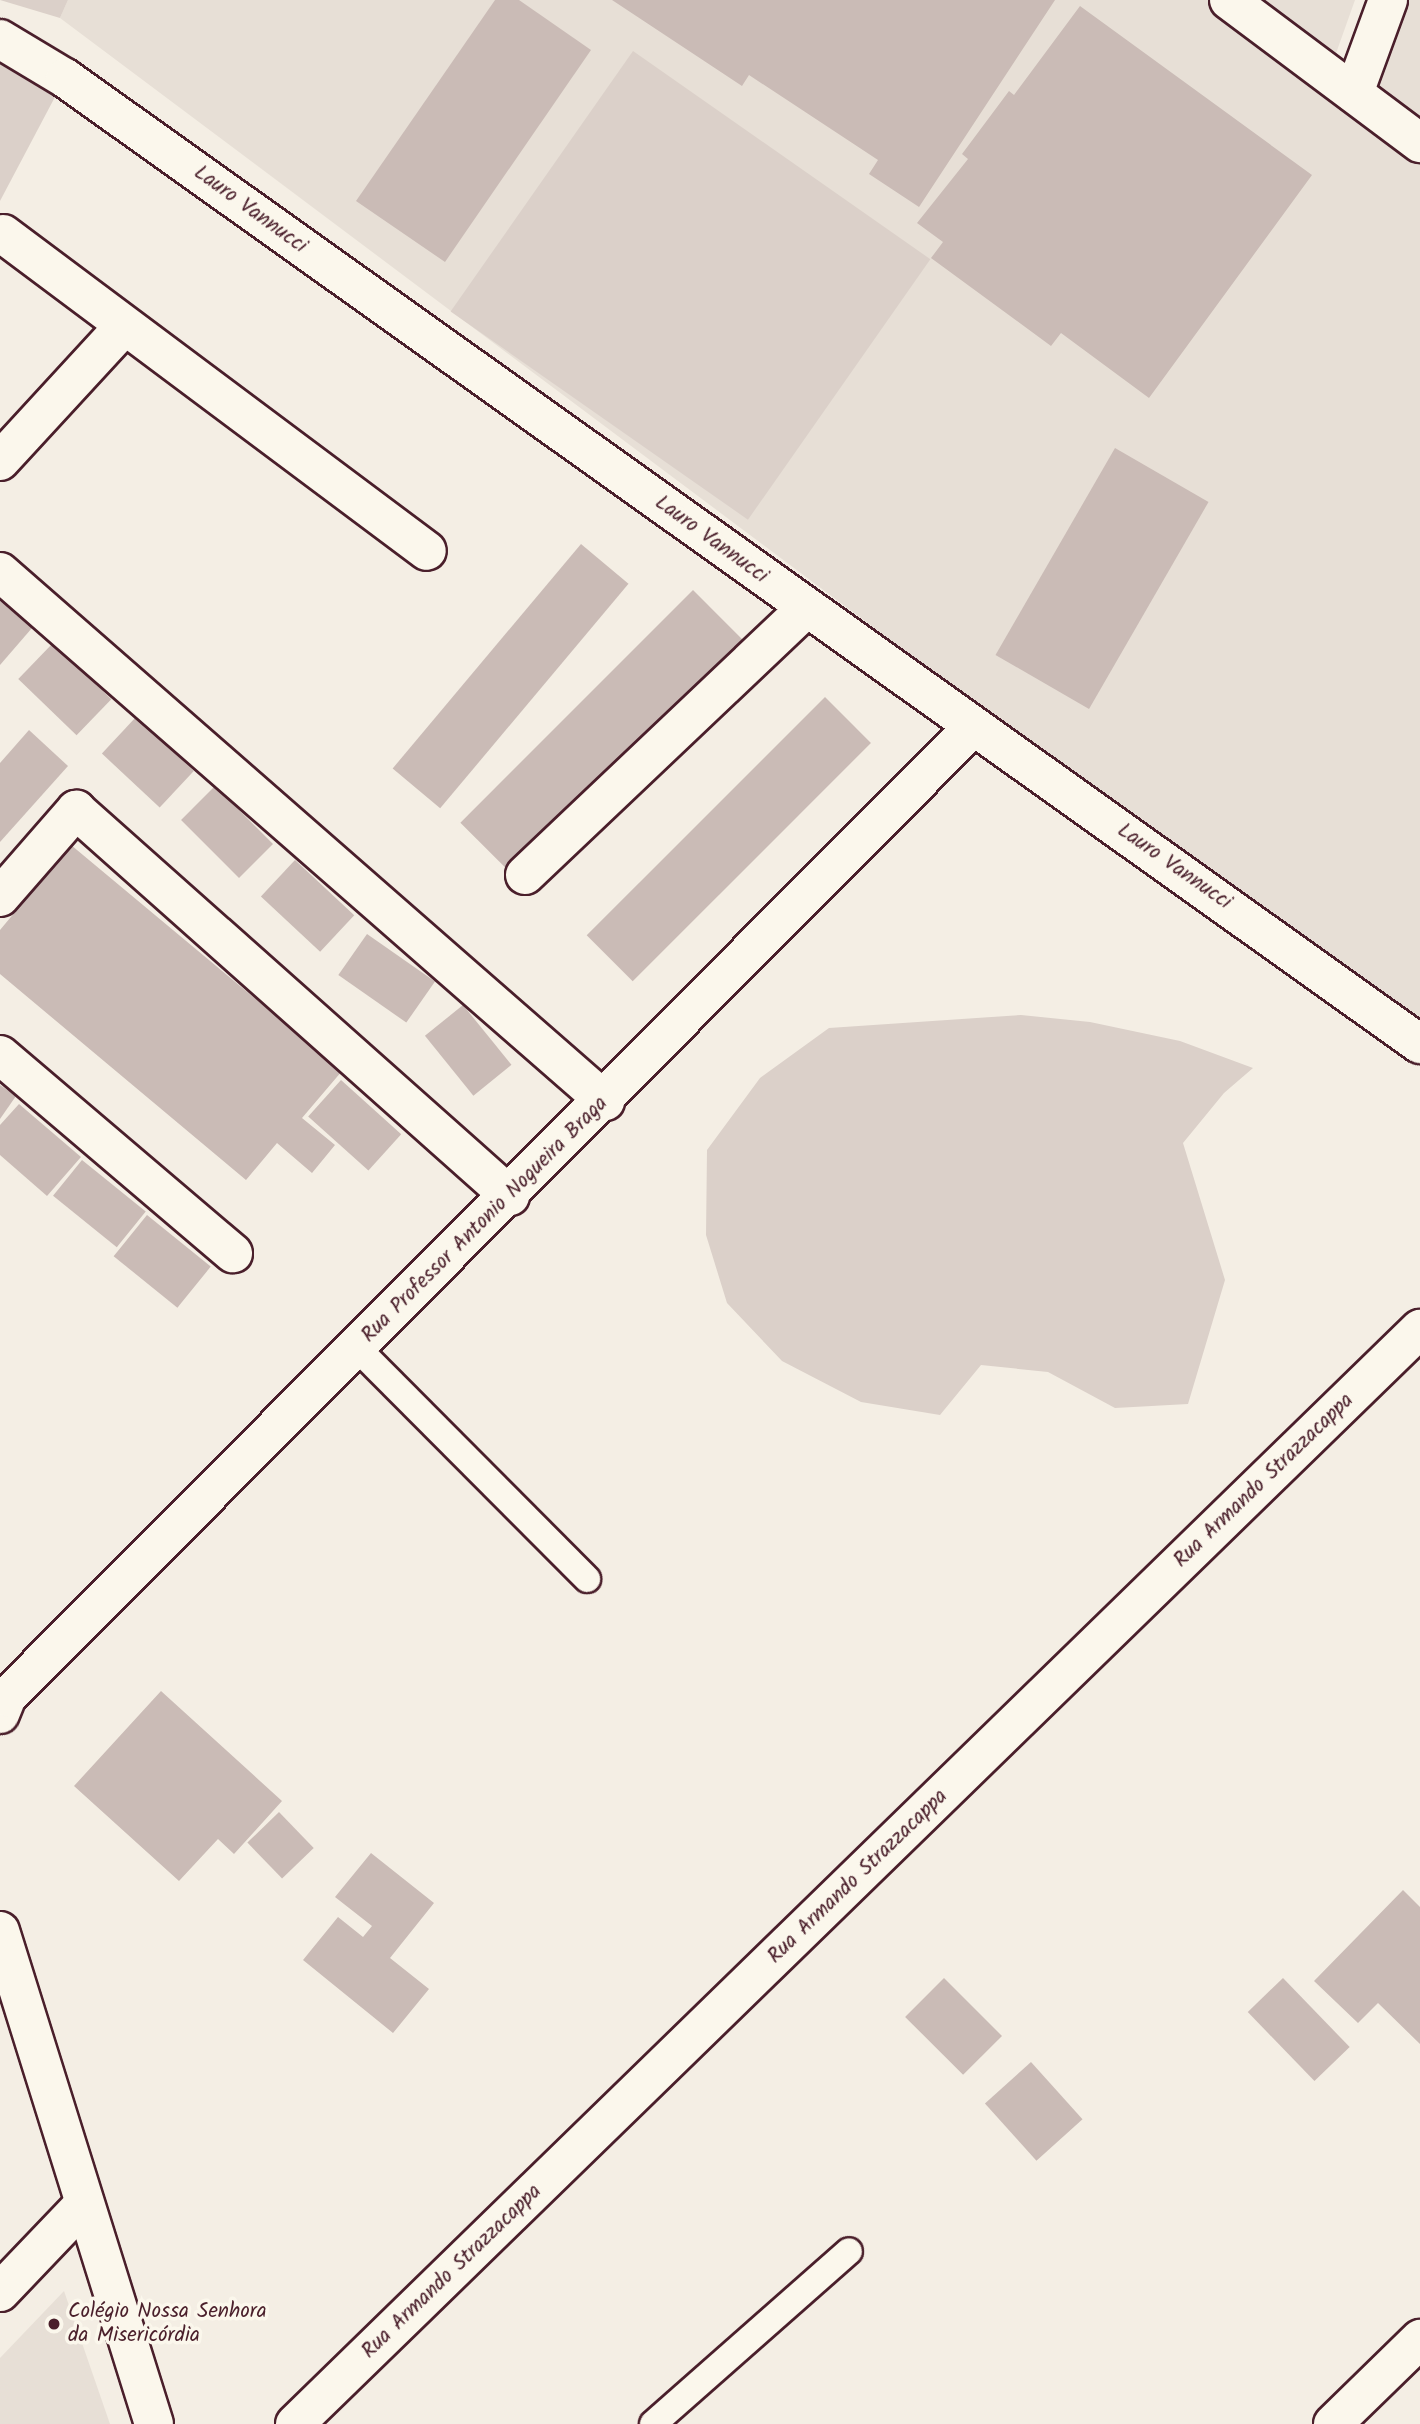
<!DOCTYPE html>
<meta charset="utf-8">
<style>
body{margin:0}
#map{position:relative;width:1420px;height:2424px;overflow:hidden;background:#f4eee4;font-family:Kalam,sans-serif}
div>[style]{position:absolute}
.built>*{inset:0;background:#e7dfd6}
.green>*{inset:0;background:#dbd0c9;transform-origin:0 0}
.building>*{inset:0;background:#cabbb6;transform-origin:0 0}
.roads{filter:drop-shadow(2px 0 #4a1f2b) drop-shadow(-2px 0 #4a1f2b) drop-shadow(0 2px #4a1f2b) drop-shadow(0 -2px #4a1f2b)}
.lane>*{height:26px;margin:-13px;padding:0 13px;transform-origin:13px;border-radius:13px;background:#fbf7ec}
.street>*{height:38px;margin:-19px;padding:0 19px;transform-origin:19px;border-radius:19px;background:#fbf7ec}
.secondary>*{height:38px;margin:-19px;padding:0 19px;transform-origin:19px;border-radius:19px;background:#fbf7ec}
.dots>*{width:19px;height:19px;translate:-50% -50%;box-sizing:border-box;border:4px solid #fbf7ec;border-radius:50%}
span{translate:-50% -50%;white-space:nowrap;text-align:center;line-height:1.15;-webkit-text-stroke:7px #fbf7ec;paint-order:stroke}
.street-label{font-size:21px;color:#4a1f2b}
.poi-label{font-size:21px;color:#4a1f2b}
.left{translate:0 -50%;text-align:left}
</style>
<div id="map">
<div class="built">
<i style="clip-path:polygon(68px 0,1355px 0,1329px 73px,1420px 143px,1420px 1037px,60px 18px)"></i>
<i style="clip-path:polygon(1408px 0,1420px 0,1420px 125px,1376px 93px)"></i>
<i style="clip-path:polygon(64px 2291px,110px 2424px,0 2424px,0 2358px)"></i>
</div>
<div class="green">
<i style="clip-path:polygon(0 0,68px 0,60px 18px)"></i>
<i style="left:633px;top:51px;width:363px;height:318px;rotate:35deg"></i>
<i style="clip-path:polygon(0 61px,65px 78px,0 201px)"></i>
<i style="clip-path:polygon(1021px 1015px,1090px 1022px,1180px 1041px,1253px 1068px,1224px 1093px,1183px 1143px,1225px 1280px,1188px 1404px,1115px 1408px,1048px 1372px,981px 1365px,940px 1415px,861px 1402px,782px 1361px,727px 1303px,706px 1235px,707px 1150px,760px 1078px,829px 1028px)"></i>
</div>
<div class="building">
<i style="clip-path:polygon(495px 0,519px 0,591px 50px,445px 262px,356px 201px)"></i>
<i style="clip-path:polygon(612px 0,1055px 0,919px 207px,869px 174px,878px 160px,749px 75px,742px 86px)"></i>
<i style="clip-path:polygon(1080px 6px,1312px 175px,1149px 398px,1061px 333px,1051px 346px,931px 258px,943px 242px,917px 223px,968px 159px,962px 154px,1009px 91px,1014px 95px)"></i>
<i style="left:1115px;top:448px;width:108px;height:239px;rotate:30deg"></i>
<i style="left:581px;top:544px;width:62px;height:293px;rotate:40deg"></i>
<i style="left:693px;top:590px;width:78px;height:329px;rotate:45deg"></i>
<i style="clip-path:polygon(0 601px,32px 628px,0 665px)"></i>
<i style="left:53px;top:643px;width:81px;height:50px;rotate:44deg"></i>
<i style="left:825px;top:697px;width:65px;height:337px;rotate:45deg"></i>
<i style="left:136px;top:717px;width:79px;height:50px;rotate:43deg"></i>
<i style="clip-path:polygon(29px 730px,68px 766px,0 842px,0 763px)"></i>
<i style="left:215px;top:786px;width:82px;height:48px;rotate:45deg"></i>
<i style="clip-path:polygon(71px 845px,342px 1071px,302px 1118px,335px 1145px,312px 1173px,277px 1143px,246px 1180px,0 974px,0 930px)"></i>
<i style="left:295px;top:860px;width:81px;height:50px;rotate:43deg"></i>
<i style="left:367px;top:934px;width:83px;height:50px;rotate:35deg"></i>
<i style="left:463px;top:1005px;width:77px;height:49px;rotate:51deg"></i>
<i style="left:341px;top:1080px;width:81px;height:49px;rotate:42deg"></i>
<i style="clip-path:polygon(0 1085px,16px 1096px,0 1119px)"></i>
<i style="clip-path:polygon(19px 1104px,81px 1157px,47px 1196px,0 1155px,0 1125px)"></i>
<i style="left:82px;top:1160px;width:82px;height:46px;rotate:39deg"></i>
<i style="left:147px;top:1215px;width:82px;height:53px;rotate:39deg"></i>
<i style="clip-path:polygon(161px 1691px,282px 1801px,234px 1854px,218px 1839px,179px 1881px,74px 1786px)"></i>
<i style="left:279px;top:1812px;width:50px;height:44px;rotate:46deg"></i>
<i style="clip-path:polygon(371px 1853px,434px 1903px,390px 1958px,429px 1989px,393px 2033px,303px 1960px,338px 1917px,363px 1937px,372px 1926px,335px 1897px)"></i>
<i style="clip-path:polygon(1403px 1890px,1420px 1907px,1420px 2044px,1378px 2003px,1358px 2023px,1314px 1981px)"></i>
<i style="left:944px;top:1978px;width:82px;height:55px;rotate:45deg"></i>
<i style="left:1283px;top:1978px;width:96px;height:49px;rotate:46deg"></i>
<i style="left:1031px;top:2062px;width:77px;height:62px;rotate:48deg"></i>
</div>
<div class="roads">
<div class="lane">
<i style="left:357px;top:1348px;width:326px;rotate:45.1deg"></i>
<i style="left:653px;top:2424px;width:261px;rotate:-41.4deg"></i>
</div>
<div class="street">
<i style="left:1229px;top:0;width:239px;rotate:36.8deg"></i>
<i style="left:1354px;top:93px;width:99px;rotate:-69.9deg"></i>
<i style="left:3px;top:234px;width:529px;rotate:36.78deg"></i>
<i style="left:0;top:461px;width:183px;rotate:-47.4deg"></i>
<i style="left:0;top:572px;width:804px;rotate:41.17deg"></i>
<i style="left:525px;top:875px;width:388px;rotate:-43.5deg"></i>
<i style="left:0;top:897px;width:116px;rotate:-48.9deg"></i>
<i style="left:76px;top:810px;width:581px;rotate:41.65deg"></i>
<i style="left:0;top:1055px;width:306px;rotate:40.4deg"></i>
<i style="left:0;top:1714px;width:18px;rotate:-68deg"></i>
<i style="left:7px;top:1697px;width:1369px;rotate:-45.12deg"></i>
<i style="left:0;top:1931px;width:516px;rotate:72.65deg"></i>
<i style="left:0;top:2292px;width:120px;rotate:-46.3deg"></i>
</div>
<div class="secondary">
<i style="left:0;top:39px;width:76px;rotate:31deg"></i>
<i style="left:65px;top:78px;width:1664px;rotate:35.49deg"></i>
<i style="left:295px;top:2424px;width:1570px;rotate:-44.23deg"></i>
<i style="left:1333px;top:2424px;width:122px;rotate:-44.3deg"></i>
</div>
</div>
<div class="dots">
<i style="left:54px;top:2324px;background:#4a1f2b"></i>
</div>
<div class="street-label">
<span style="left:250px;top:210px;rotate:36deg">Lauro Vannucci</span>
<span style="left:711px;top:540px;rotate:36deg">Lauro Vannucci</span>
<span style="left:1174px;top:867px;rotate:35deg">Lauro Vannucci</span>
<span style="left:485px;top:1220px;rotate:-45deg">Rua Professor Antonio Nogueira Braga</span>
<span style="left:1264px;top:1481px;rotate:-44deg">Rua Armando Strazzacappa</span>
<span style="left:858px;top:1877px;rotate:-44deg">Rua Armando Strazzacappa</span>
<span style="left:452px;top:2272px;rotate:-44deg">Rua Armando Strazzacappa</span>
</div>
<div class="poi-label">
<span class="left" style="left:68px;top:2324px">Colégio Nossa Senhora<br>da Misericórdia</span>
</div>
</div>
